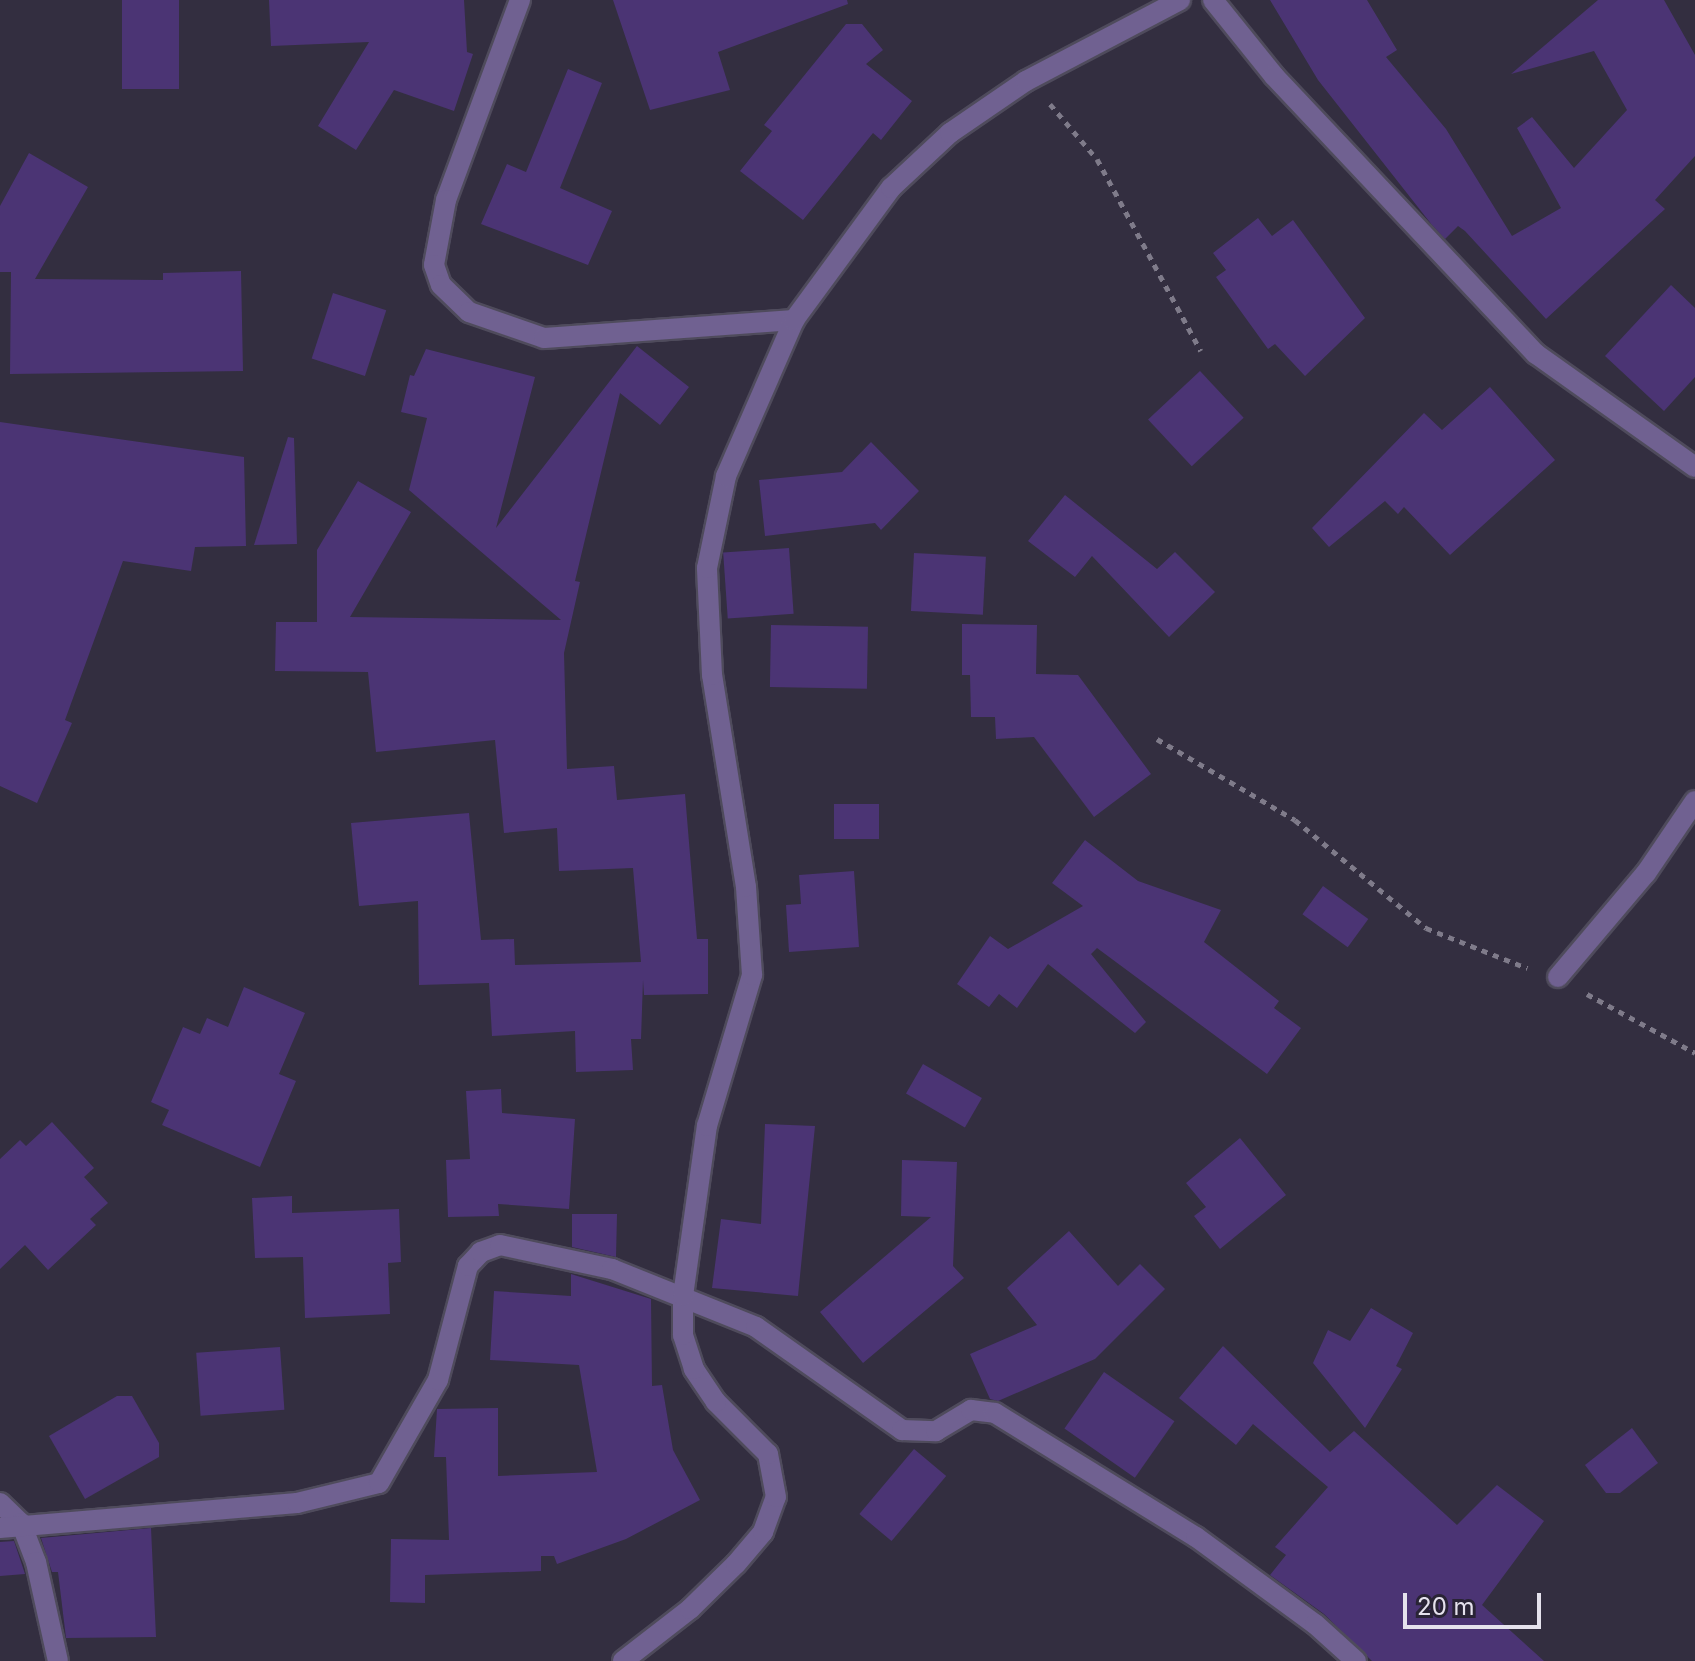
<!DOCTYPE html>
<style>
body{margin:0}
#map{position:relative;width:1695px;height:1661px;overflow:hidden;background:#332e40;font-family:Inter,sans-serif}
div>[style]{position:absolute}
.building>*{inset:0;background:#4b3474;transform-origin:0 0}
.path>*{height:5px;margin-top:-2.5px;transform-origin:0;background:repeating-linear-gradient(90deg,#7f7b8a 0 6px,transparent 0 12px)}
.roads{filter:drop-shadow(2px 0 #4f4b5c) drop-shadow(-2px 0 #4f4b5c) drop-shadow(0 2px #4f4b5c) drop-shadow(0 -2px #4f4b5c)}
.minor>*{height:20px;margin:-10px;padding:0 10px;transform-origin:10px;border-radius:10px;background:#706191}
span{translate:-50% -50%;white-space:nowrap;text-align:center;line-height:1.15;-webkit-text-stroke:6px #292435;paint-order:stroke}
.scale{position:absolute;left:1403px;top:1593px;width:138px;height:36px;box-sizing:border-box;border:4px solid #e5e2ed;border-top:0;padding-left:10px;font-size:24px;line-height:28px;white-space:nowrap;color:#e5e2ed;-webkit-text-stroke:6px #292435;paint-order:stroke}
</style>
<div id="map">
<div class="building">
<i style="left:122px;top:0;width:57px;height:89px"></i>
<i style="clip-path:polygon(269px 0,464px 0,467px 52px,473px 54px,454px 111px,394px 90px,356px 150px,318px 126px,369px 42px,271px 46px)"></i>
<i style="clip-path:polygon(613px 0,847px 0,848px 4px,718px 52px,730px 90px,650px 110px)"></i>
<i style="clip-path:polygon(1270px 0,1367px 0,1397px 50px,1386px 57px,1446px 129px,1512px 236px,1561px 208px,1517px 128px,1532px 117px,1574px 168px,1627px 110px,1594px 51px,1511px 74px,1598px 0,1664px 0,1695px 55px,1695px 156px,1655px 200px,1665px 209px,1546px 319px,1465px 231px,1458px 226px,1445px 239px,1432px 225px,1318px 80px)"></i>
<i style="clip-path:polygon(846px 24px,862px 24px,883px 50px,866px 64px,912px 101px,881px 140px,873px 133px,803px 220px,740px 171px,772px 131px,764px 125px)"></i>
<i style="clip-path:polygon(568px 69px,602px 83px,560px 188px,612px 211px,588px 265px,481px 224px,507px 164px,526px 172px)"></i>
<i style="clip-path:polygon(29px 153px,88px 187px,35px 279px,163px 280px,163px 273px,241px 271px,243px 371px,10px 374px,11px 272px,0 272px,0 206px)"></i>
<i style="clip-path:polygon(1258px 218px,1272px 236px,1293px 220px,1365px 318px,1305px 376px,1275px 344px,1268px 349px,1216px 277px,1226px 270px,1213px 253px)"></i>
<i style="clip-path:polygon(1671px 285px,1695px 308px,1695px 377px,1664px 411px,1605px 356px)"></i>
<i style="left:333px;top:293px;width:56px;height:69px;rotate:18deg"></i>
<i style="clip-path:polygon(637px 346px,689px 387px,660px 425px,620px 393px,575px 581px,580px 582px,564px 653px,567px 769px,614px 766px,617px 800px,685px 794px,697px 939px,708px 939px,708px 994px,644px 995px,643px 980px,641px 1039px,631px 1039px,633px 1070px,576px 1072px,575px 1031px,492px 1036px,489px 983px,419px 985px,418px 901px,359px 906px,351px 823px,469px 813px,481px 940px,514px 939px,515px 965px,641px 962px,633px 868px,559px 871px,557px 828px,504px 833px,495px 740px,376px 752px,368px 672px,275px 671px,276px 622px,317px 622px,317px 550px,358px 481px,411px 512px,350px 617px,561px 620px,409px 490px,427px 418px,401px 412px,410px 375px,414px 376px,426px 349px,535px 377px,496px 528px)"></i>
<i style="left:1200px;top:371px;width:64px;height:71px;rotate:47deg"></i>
<i style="clip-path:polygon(1490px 387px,1555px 460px,1450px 555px,1404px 507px,1398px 514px,1385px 501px,1329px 547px,1312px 528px,1424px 413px,1442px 430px)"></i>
<i style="clip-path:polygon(0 422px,244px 457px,246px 546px,195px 547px,191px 571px,123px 561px,65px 720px,72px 723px,37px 803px,0 786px)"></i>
<i style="clip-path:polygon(288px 437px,294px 438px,297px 544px,254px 545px)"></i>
<i style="clip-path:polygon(871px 442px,919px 491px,881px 530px,875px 523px,765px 536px,759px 480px,842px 472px)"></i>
<i style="clip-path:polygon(1065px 495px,1157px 569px,1175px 552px,1215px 592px,1169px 637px,1092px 556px,1075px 577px,1028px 541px)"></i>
<i style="left:789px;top:548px;width:66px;height:66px;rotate:86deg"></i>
<i style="left:914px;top:553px;width:72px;height:58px;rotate:3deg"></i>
<i style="clip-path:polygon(962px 624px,1037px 625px,1036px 674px,1078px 675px,1151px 774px,1094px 817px,1034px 737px,996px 739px,995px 717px,971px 717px,970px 675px,962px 675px)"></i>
<i style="left:771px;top:625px;width:97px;height:62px;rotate:1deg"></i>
<i style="left:834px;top:804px;width:45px;height:35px"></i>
<i style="clip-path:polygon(1085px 840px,1138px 881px,1221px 910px,1204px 942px,1279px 1001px,1274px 1008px,1301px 1028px,1267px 1074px,1097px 948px,1091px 954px,1146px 1022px,1135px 1033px,1048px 964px,1017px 1008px,999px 994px,989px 1007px,957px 984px,990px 936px,1008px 949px,1083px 906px,1052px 883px)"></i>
<i style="clip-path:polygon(854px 871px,859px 947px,789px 952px,786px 905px,801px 904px,799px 875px)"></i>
<i style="left:1323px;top:886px;width:56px;height:35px;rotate:36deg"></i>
<i style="clip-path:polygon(244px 987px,305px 1013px,279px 1074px,296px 1081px,260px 1167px,162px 1125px,169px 1110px,151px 1102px,183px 1027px,200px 1034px,207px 1018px,228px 1027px)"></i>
<i style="left:923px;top:1064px;width:68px;height:34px;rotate:30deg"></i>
<i style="clip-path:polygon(501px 1089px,502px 1113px,575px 1119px,569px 1209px,498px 1204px,499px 1216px,448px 1217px,446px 1160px,470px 1159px,466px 1091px)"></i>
<i style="clip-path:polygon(52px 1122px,94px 1168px,84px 1177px,108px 1203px,90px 1219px,96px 1225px,48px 1270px,25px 1245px,0 1269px,0 1159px,20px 1140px,26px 1146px)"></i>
<i style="clip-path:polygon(765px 1124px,815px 1126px,798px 1296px,712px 1288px,721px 1219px,761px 1224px)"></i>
<i style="clip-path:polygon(1240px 1138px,1286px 1195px,1220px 1249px,1194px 1216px,1206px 1207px,1186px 1183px)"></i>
<i style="clip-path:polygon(902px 1160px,957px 1162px,953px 1266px,964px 1278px,863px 1363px,820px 1312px,931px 1217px,901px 1216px)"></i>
<i style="clip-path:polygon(292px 1196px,292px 1213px,399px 1209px,401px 1262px,388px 1263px,390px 1314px,305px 1318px,303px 1257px,255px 1258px,252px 1198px)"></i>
<i style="clip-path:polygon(572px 1214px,617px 1214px,616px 1257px,572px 1247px)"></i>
<i style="clip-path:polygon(1069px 1231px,1118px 1286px,1140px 1264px,1165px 1289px,1095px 1359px,998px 1401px,990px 1399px,970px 1354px,1037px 1325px,1007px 1288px)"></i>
<i style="clip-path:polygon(571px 1274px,651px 1299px,652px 1386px,662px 1385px,673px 1450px,700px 1500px,626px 1539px,557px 1564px,554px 1556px,541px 1556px,541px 1571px,425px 1575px,425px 1603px,390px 1602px,391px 1539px,449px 1540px,446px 1457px,434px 1457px,437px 1409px,498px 1408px,498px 1476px,597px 1472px,579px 1365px,490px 1360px,494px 1291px,571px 1296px)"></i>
<i style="clip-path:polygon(1371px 1308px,1413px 1333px,1396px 1366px,1402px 1369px,1365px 1428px,1313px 1363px,1328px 1330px,1350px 1341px)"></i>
<i style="clip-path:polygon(1223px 1346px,1330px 1452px,1354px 1431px,1457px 1525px,1497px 1485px,1544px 1521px,1482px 1605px,1544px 1661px,1372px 1661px,1324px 1614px,1270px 1575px,1286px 1555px,1275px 1547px,1328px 1487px,1253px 1424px,1236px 1445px,1179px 1398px)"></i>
<i style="left:280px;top:1347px;width:63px;height:84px;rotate:86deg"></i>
<i style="left:1104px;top:1372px;width:86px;height:69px;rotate:35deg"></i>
<i style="clip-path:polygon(117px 1396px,132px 1396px,159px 1443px,159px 1457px,85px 1499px,49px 1436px)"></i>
<i style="clip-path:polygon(1632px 1428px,1658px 1463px,1620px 1493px,1606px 1493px,1585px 1465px)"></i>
<i style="left:914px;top:1449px;width:42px;height:85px;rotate:40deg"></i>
<i style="clip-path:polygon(151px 1528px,156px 1637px,66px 1638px,58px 1572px,52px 1572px,41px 1538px)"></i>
<i style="clip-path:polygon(14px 1541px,25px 1574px,0 1576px,0 1542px)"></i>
</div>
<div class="path">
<i style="left:1050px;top:104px;width:72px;rotate:49.5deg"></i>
<i style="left:1097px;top:159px;width:218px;rotate:61.6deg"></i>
<i style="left:1157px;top:739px;width:160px;rotate:30.4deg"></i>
<i style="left:1295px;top:820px;width:170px;rotate:39.5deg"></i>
<i style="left:1426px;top:928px;width:109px;rotate:21.6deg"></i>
<i style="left:1587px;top:994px;width:123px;rotate:28.6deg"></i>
</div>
<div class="roads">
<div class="minor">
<i style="left:520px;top:0;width:213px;rotate:110.3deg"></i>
<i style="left:446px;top:200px;width:66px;rotate:100.5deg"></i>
<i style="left:434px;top:265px;width:21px;rotate:71deg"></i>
<i style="left:441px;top:285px;width:39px;rotate:44deg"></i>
<i style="left:469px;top:312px;width:79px;rotate:19.1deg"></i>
<i style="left:544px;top:338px;width:251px;rotate:-4.1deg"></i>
<i style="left:1213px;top:0;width:97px;rotate:51.2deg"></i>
<i style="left:1274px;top:76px;width:382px;rotate:46.7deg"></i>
<i style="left:1536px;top:354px;width:195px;rotate:35.4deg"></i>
<i style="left:1558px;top:977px;width:136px;rotate:-49.8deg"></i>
<i style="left:1646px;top:873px;width:87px;rotate:-55.8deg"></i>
<i style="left:0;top:1503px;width:29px;rotate:44deg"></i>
<i style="left:21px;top:1523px;width:42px;rotate:69deg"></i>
<i style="left:36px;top:1562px;width:101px;rotate:77.5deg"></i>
<i style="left:0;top:1528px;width:298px;rotate:-4.8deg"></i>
<i style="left:297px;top:1503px;width:84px;rotate:-13.7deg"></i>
<i style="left:379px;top:1483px;width:119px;rotate:-60.2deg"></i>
<i style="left:438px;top:1380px;width:118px;rotate:-75.3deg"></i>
<i style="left:468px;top:1266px;width:19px;rotate:-47deg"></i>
<i style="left:481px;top:1252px;width:20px;rotate:-20deg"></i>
<i style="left:500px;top:1245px;width:115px;rotate:12.1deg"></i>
<i style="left:612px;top:1269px;width:155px;rotate:21.9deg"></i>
<i style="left:756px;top:1327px;width:179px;rotate:35.2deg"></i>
<i style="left:902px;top:1430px;width:34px;rotate:2deg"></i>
<i style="left:936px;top:1431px;width:41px;rotate:-31deg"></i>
<i style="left:971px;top:1410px;width:24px;rotate:7deg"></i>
<i style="left:995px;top:1413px;width:236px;rotate:31.7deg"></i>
<i style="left:1196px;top:1537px;width:147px;rotate:36.2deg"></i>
<i style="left:1315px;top:1624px;width:55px;rotate:42.1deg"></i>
<i style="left:623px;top:1661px;width:85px;rotate:-37.8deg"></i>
<i style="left:690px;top:1609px;width:64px;rotate:-44.4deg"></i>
<i style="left:736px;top:1564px;width:42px;rotate:-49.8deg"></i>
<i style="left:763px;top:1532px;width:37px;rotate:-70deg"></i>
<i style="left:776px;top:1497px;width:44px;rotate:-100.5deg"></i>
<i style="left:768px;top:1454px;width:74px;rotate:-135deg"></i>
<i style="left:716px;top:1402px;width:40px;rotate:-124deg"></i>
<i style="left:694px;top:1369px;width:36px;rotate:-108deg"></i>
<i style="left:683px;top:1335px;width:39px;rotate:-90deg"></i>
<i style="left:683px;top:1296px;width:172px;rotate:-82deg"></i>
<i style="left:707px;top:1126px;width:158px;rotate:-73.4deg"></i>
<i style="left:752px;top:975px;width:88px;rotate:-93.9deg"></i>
<i style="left:746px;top:887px;width:215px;rotate:-99.1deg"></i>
<i style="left:712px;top:675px;width:107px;rotate:-92.7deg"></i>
<i style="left:707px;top:568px;width:94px;rotate:-78.3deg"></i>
<i style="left:726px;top:476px;width:170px;rotate:-66.4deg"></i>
<i style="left:794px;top:320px;width:164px;rotate:-53.7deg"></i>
<i style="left:891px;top:188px;width:81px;rotate:-43deg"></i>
<i style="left:950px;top:133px;width:92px;rotate:-34.4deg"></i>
<i style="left:1026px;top:81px;width:174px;rotate:-27.7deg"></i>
</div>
</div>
<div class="scale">20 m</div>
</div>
